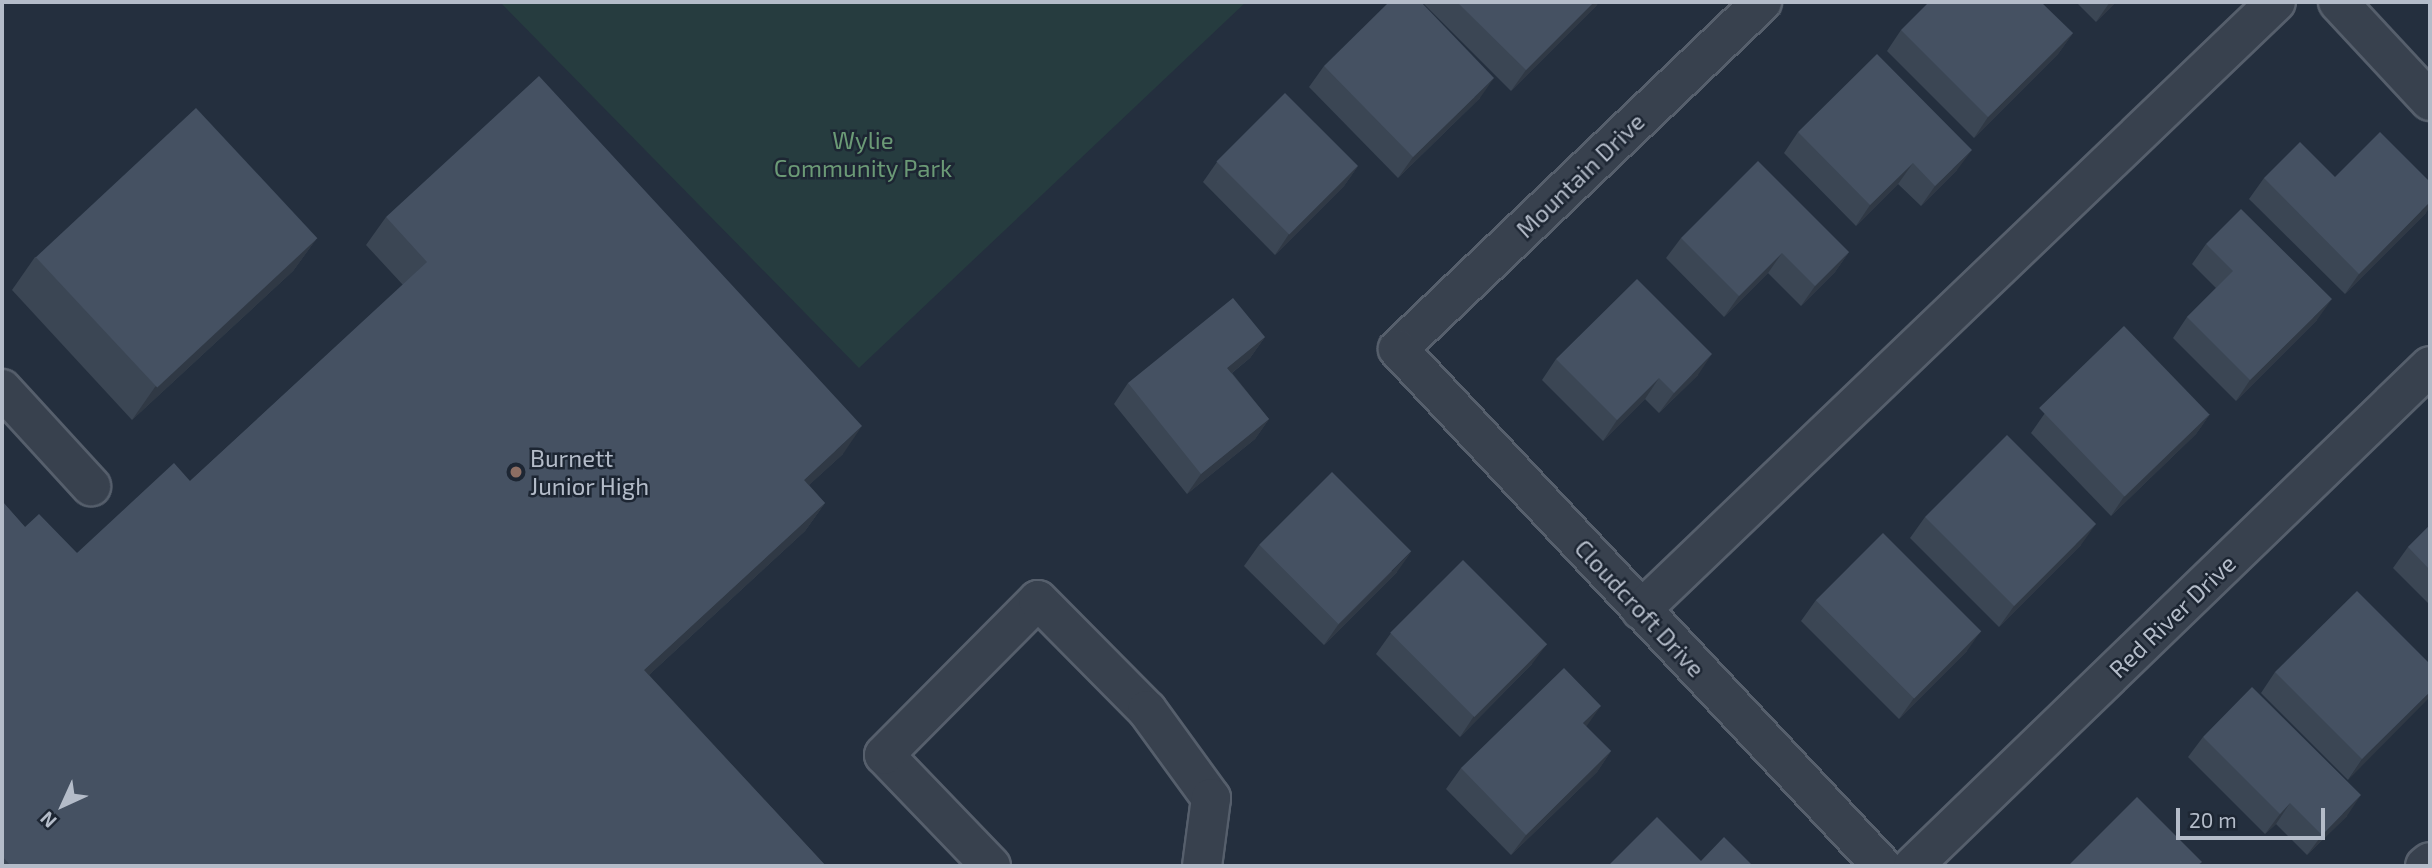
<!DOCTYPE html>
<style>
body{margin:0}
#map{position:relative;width:2432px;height:868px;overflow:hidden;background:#242f3e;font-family:"Exo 2",sans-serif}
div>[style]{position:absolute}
.green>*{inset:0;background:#263c3f}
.roads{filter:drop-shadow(2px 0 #565f6c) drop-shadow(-2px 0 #565f6c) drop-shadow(0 2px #565f6c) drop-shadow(0 -2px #565f6c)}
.minor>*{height:38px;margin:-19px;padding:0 19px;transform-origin:19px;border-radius:19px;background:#38414e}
.wall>*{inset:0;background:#3b4654}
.shaded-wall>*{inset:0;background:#303945}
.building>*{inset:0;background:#455162;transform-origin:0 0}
.dots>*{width:19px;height:19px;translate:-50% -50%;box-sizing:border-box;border:4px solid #1d2633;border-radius:50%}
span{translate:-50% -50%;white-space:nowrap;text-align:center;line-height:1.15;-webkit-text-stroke:5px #1d2633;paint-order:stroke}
.park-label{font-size:24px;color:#6b9a76}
.street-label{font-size:24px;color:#b4bcc9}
.poi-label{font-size:24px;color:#b4bcc9}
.left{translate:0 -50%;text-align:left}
.frame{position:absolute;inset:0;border:4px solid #b4bcc9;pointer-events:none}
.north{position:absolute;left:28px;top:770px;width:70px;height:70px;-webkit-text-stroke:5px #1d2633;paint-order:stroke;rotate:225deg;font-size:19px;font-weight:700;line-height:28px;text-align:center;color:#b4bcc9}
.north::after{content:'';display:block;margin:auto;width:24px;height:32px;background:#b4bcc9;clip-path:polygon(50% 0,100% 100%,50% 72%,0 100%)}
.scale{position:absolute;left:2176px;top:808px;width:149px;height:32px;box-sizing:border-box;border:4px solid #b4bcc9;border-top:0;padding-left:9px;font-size:21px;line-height:24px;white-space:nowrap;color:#b4bcc9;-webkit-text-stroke:5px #1d2633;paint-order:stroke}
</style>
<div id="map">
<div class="green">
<i style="clip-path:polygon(500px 2px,1246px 2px,859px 368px)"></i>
</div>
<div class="roads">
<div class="minor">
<i style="left:1762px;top:2px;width:503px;rotate:136.37deg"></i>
<i style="left:1398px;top:349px;width:708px;rotate:46.89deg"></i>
<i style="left:2338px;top:2px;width:135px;rotate:47.1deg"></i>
<i style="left:2px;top:389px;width:132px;rotate:47.5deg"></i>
<i style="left:1641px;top:610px;width:879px;rotate:-43.76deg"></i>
<i style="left:991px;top:866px;width:154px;rotate:-133.9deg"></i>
<i style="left:884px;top:755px;width:218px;rotate:-45.2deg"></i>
<i style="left:1038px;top:600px;width:155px;rotate:45.3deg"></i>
<i style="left:1147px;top:710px;width:109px;rotate:54deg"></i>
<i style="left:1211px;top:798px;width:69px;rotate:97.5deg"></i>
<i style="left:1913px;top:866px;width:719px;rotate:-44.04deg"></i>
<i style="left:2425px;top:866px;width:6px;rotate:-39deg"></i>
</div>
</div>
<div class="wall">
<i style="clip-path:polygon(1422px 2px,1599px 2px,1596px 6px,1511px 91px)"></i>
<i style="clip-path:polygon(2076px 2px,2116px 2px,2096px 22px)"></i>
<i style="clip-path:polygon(1901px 30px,2073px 33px,2058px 54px,1974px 138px,1887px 51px)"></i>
<i style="clip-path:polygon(1324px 66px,1480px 98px,1398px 178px,1309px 87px)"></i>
<i style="clip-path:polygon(1798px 132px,1957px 170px,1921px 206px,1898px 184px,1856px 226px,1784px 153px)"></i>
<i style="clip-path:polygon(1217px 162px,1358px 166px,1344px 186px,1275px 255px,1203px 182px)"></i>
<i style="clip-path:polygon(2335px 177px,2426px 213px,2345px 294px,2249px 199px,2264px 178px)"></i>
<i style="clip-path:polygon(386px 217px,843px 454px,809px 485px,825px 503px,805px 531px,649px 675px,826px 866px,2px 866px,2px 501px,25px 527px,77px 553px,190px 481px,403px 285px,366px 245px)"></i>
<i style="clip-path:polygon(317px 238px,293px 271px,132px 420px,12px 290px,35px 257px)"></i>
<i style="clip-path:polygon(1681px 238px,1849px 252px,1835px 272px,1801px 306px,1768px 273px,1724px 317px,1666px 258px)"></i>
<i style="clip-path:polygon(2206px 244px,2317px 320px,2236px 401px,2173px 338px,2187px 317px,2216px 288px,2192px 264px)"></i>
<i style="clip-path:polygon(1265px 337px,1250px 358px,1232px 373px,1269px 419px,1255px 439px,1187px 494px,1114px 404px,1128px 383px)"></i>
<i style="clip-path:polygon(1556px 359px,1698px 375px,1659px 413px,1645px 399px,1603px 441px,1542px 380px)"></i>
<i style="clip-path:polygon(2045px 413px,2210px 414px,2196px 434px,2111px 516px,2031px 433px)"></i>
<i style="clip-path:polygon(1925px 517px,2081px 545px,1999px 627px,1910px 538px)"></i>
<i style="clip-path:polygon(2430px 525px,2430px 605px,2393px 568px,2408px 547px)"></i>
<i style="clip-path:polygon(1259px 545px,1397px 572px,1324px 645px,1244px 566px)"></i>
<i style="clip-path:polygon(1816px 600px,1967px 651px,1899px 719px,1801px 621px)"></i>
<i style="clip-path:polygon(1391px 633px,1532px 664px,1460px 737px,1376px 654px)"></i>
<i style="clip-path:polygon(2430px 664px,2348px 780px,2261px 693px,2275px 672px)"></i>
<i style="clip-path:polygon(1586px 727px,1611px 751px,1597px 772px,1511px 855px,1446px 789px,1461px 768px)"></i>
<i style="clip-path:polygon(2203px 737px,2347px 816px,2307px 855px,2276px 824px,2265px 834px,2188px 757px)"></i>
</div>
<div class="shaded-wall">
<i style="clip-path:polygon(1594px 2px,1599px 2px,1596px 6px,1511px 91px,1526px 70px)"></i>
<i style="clip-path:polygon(2110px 2px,2116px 2px,2096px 22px)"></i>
<i style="clip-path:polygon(2073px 33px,2058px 54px,1974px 138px,1988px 117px)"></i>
<i style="clip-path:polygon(1494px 78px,1480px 98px,1398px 178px,1413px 157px)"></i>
<i style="clip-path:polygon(1972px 150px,1957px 170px,1921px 206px,1935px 186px)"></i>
<i style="clip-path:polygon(1913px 163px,1898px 184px,1856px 226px,1870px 205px)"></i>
<i style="clip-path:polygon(1358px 166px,1344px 186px,1275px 255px,1289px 234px)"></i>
<i style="clip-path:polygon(2430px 202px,2430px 207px,2426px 213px,2345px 294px,2359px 274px)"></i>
<i style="clip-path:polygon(317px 238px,293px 271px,132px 420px,155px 387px)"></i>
<i style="clip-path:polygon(1849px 252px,1835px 272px,1801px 306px,1815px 286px)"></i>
<i style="clip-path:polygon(1782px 253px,1768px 273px,1724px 317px,1739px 296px)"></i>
<i style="clip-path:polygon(2332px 299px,2317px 320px,2236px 401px,2250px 380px)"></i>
<i style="clip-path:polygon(1265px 337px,1250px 358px,1213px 388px,1227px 368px)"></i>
<i style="clip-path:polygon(1712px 354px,1698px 375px,1659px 413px,1674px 393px)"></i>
<i style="clip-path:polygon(1659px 378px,1645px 399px,1603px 441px,1617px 420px)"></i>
<i style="clip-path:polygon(2210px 414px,2196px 434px,2111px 516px,2125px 495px)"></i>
<i style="clip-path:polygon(1269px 419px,1255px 439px,1187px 494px,1201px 474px)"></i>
<i style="clip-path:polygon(862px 426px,843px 454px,784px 508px,804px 480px)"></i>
<i style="clip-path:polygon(825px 503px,805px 531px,624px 698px,644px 670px)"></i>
<i style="clip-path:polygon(2096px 524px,2081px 545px,1999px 627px,2014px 606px)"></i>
<i style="clip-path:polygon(1412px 551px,1397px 572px,1324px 645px,1338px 625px)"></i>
<i style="clip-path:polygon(1981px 631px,1967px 651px,1899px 719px,1914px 698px)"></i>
<i style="clip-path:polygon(1547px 644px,1532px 664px,1460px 737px,1474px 716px)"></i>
<i style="clip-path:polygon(2430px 692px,2430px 697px,2348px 780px,2362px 759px)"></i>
<i style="clip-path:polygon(1601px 706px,1586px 727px,1583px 723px)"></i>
<i style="clip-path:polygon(1611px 751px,1597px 772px,1511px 855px,1526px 835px)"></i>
<i style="clip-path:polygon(2361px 795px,2347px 816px,2307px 855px,2322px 835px)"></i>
<i style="clip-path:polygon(2290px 803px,2276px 824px,2265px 834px,2280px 814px)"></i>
</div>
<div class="building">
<i style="clip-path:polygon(1389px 2px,1421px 2px,1494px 78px,1413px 157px,1324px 66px)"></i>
<i style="clip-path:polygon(1457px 2px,1594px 2px,1526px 70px)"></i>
<i style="clip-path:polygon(1929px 2px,2041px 2px,2073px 33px,1988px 117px,1901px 30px)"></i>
<i style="clip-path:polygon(1877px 54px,1972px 150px,1935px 186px,1913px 163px,1870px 205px,1798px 132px)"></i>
<i style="clip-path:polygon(539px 76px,862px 426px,804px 480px,825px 503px,644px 670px,826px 866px,11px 866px,2px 856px,2px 501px,25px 527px,39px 514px,77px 553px,174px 463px,190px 481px,427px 262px,386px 217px)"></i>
<i style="left:1285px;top:93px;width:103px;height:97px;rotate:45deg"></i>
<i style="left:196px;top:108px;width:178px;height:219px;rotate:47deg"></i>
<i style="clip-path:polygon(2380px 132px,2430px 182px,2430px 202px,2359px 274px,2264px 178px,2300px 142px,2335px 177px)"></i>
<i style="clip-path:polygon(1758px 161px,1849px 252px,1815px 286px,1782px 253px,1739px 296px,1681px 238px)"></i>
<i style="clip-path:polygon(2241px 209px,2332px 299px,2250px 380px,2187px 317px,2233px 271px,2206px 244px)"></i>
<i style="clip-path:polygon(1637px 279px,1712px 354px,1674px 393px,1659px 378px,1617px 420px,1556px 359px)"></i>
<i style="clip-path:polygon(1233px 298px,1265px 337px,1227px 368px,1269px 419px,1201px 474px,1128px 383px)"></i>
<i style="left:2124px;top:326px;width:123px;height:118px;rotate:46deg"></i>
<i style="left:2007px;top:435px;width:126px;height:116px;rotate:45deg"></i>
<i style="left:1332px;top:472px;width:112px;height:103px;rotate:45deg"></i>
<i style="clip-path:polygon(2430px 525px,2430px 570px,2408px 547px)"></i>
<i style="left:1883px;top:533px;width:139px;height:95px;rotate:45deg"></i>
<i style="left:1463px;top:560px;width:119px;height:103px;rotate:45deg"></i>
<i style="clip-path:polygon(2357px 591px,2430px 664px,2430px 692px,2362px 759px,2275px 672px)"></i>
<i style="clip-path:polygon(1564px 668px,1601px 706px,1583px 723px,1611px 751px,1526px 835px,1461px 768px)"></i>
<i style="clip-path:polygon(2252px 687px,2361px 795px,2322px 835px,2290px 803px,2280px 814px,2203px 737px)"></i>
<i style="clip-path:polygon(2137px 797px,2202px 862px,2197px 866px,2068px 866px)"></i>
<i style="clip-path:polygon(1657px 817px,1701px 861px,1724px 837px,1753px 866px,1608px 866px)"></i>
</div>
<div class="dots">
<i style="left:516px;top:472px;background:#8d6e63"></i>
</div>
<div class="park-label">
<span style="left:863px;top:154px">Wylie<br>Community Park</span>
</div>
<div class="street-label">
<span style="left:1580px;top:175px;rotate:-44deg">Mountain Drive</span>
<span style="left:1640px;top:608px;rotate:47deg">Cloudcroft Drive</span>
<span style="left:2172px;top:616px;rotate:-44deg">Red River Drive</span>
</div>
<div class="poi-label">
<span class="left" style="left:530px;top:472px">Burnett<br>Junior High</span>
</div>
<div class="frame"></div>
<div class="north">N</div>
<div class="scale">20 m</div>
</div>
